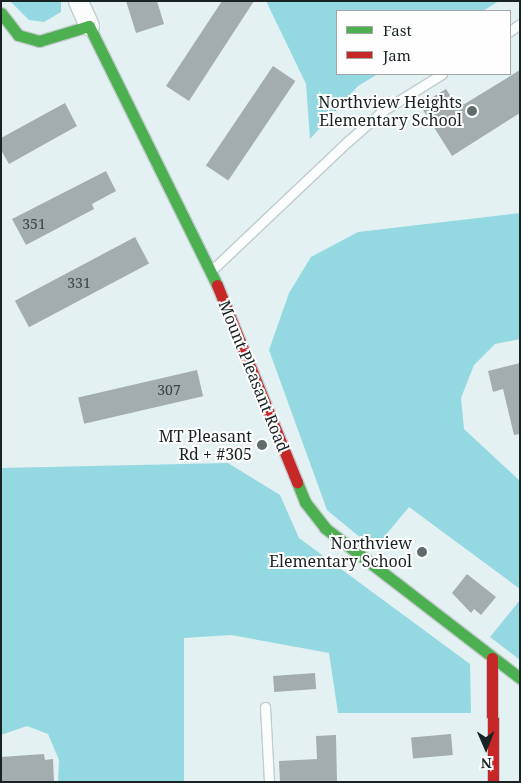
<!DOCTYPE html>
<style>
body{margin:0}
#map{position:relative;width:521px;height:783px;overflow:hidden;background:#e4f1f3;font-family:"Noto Serif",serif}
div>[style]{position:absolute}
.forest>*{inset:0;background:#94d9e2}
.building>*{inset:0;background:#a3acae;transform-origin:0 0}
.roads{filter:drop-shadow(1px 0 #c2ccce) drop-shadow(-1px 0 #c2ccce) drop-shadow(0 1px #c2ccce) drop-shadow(0 -1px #c2ccce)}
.lane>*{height:9px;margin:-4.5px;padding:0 4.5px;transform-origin:4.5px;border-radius:4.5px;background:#fbfdfd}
.street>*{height:19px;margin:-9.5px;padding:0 9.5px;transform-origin:9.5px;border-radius:9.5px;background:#fbfdfd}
.fast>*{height:11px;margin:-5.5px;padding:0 5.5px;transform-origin:5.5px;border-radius:5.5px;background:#4caf50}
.jam>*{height:11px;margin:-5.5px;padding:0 5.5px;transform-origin:5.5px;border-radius:5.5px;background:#c62828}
.dots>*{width:14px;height:14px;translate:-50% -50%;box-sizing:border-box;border:2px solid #fefefe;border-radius:50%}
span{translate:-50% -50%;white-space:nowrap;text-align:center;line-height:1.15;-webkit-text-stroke:4px #fefefe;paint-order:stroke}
.number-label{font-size:14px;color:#3c4546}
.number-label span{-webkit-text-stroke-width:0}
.poi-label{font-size:16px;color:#1a2324}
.right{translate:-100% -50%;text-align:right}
.street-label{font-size:16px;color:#1a2324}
.frame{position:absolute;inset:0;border:2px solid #1a2324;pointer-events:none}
.legend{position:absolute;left:336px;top:10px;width:175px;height:65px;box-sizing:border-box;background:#fefefe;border:1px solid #a3a6a7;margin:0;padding:6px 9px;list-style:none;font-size:15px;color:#1a2324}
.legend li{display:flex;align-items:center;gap:10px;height:25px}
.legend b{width:25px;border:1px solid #a3a6a7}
.north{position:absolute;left:461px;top:723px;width:50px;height:50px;-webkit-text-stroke:4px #fefefe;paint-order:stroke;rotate:179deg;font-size:14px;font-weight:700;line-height:20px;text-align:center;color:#1a2324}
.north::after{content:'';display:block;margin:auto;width:18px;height:22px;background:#1a2324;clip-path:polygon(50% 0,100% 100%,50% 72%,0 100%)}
</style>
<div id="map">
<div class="forest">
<i style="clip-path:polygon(10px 1px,61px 1px,61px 12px,44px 22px,29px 20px)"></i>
<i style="clip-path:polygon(266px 1px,499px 1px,483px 11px,337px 11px,337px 74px,378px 74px,358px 86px,310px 139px,306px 84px)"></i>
<i style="clip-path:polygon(520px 213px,520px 339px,495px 344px,474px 365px,461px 398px,464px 429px,520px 481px,520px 589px,409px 507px,374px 549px,327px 510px,269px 350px,289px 293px,311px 257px,358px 232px)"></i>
<i style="clip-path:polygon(228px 463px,280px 495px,299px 538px,470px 664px,471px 713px,338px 713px,329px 653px,231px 635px,184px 638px,184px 782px,58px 782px,59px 760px,48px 734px,27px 726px,1px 735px,1px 468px)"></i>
<i style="clip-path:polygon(520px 600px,520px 660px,490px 637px)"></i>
</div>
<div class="building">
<i style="clip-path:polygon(126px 1px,157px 1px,164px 24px,136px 33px)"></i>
<i style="clip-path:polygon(222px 1px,254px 1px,189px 101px,166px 86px)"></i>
<i style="left:273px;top:66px;width:27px;height:120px;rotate:34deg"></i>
<i style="clip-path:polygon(520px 70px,520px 113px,452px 156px,420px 105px,446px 89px,458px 108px)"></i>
<i style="clip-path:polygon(65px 103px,77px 126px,9px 164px,1px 150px,1px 138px)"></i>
<i style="clip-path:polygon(106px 171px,116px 191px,92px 204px,94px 209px,26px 245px,12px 219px)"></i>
<i style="left:135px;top:237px;width:30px;height:136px;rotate:62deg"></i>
<i style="clip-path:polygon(520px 363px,520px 434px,514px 435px,503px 389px,493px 392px,488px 371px)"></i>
<i style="left:197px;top:370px;width:27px;height:122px;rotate:77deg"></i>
<i style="clip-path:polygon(467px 574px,496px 597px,481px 615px,474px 609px,471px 613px,452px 593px)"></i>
<i style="left:315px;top:673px;width:16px;height:42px;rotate:86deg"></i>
<i style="left:451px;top:734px;width:21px;height:40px;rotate:85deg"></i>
<i style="clip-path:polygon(336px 735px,337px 782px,280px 782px,279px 761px,317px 759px,316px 736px)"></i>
<i style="clip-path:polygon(44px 754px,45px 760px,53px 759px,54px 782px,1px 782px,1px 757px)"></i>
</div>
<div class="roads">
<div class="lane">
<i style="left:510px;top:31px;width:12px;rotate:-35deg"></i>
<i style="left:213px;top:269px;width:185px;rotate:-43.5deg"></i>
<i style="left:347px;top:142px;width:49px;rotate:-40.9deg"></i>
<i style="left:384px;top:110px;width:68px;rotate:-31.8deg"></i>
<i style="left:265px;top:707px;width:75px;rotate:86.9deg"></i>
</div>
<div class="street">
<i style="left:78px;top:1px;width:27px;rotate:66deg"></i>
</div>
<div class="fast">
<i style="left:1px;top:13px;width:28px;rotate:52deg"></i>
<i style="left:18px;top:35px;width:22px;rotate:16deg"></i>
<i style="left:39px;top:41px;width:52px;rotate:-16.7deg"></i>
<i style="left:89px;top:26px;width:289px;rotate:63.7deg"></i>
<i style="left:297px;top:482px;width:22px;rotate:68deg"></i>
<i style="left:305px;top:502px;width:33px;rotate:52deg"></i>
<i style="left:325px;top:528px;width:246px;rotate:37.6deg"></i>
</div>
<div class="jam">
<i style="left:217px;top:285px;width:213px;rotate:67.9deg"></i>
<i style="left:492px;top:658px;width:124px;rotate:89.5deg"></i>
</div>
</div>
<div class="dots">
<i style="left:472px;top:111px;background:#616b6c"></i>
<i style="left:262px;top:445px;background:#616b6c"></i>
<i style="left:422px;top:552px;background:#616b6c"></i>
</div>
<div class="number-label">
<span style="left:34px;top:224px">351</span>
<span style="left:79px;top:283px">331</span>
<span style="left:169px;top:390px">307</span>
</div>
<div class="poi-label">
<span class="right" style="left:462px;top:111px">Northview Heights<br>Elementary School</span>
<span class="right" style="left:252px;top:445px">MT Pleasant<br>Rd + #305</span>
<span class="right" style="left:412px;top:552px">Northview<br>Elementary School</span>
</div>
<div class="street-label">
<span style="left:254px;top:376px;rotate:68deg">Mount Pleasant Road</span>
</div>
<div class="frame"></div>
<ul class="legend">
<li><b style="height:6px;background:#4caf50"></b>Fast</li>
<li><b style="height:6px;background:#c62828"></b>Jam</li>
</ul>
<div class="north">N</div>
</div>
